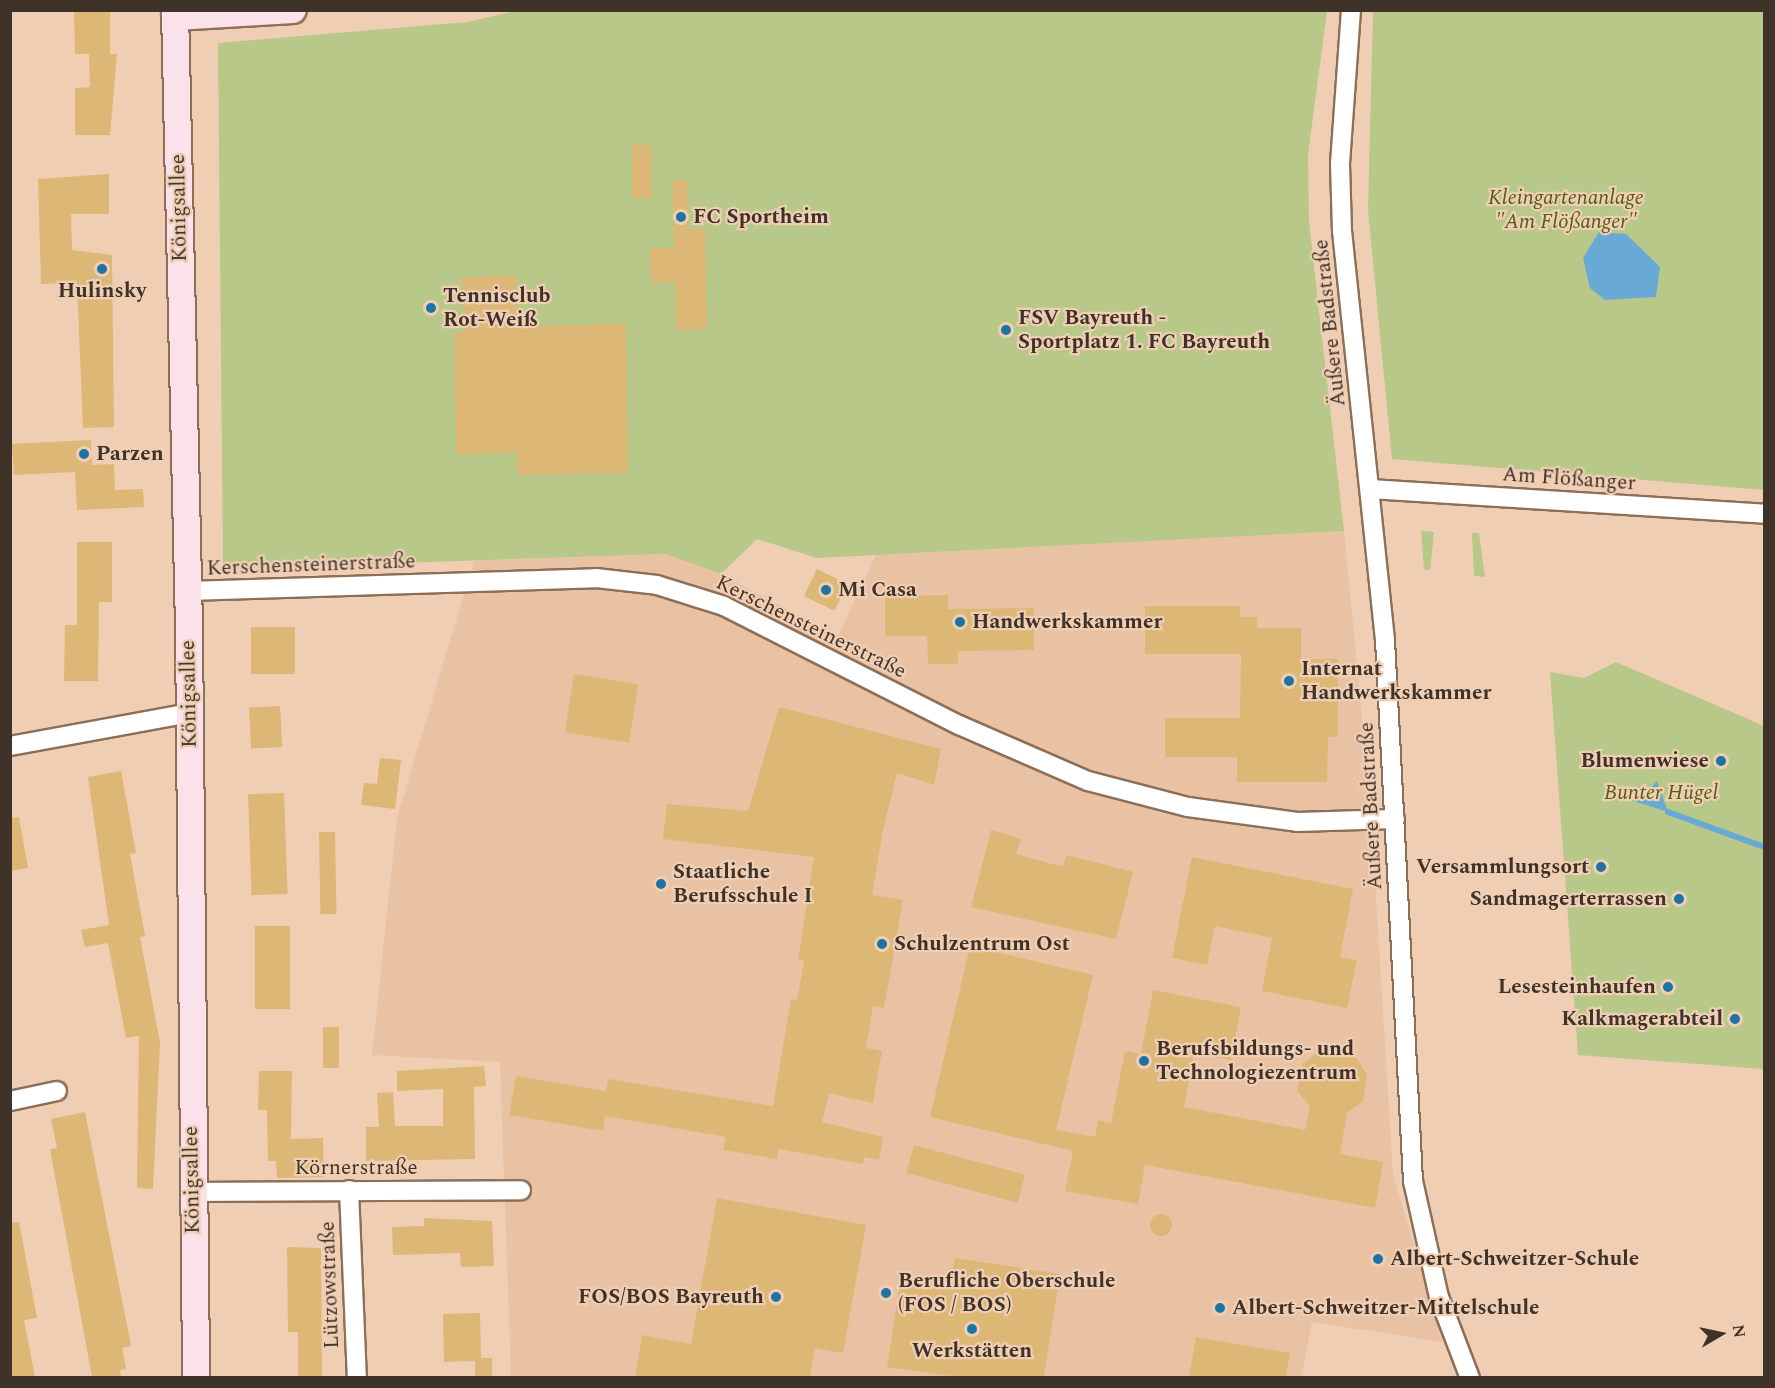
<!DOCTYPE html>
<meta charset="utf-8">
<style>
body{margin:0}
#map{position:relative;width:1775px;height:1388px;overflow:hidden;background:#efceb4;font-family:Spectral,serif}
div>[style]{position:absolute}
.built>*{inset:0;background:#e9c2a4}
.green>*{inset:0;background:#b8c889}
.water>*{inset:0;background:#68a9d6}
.stream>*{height:6px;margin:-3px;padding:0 3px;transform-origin:3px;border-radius:3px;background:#68a9d6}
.building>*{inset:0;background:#ddb776;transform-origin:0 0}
.round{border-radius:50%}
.roads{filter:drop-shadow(2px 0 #8d6f58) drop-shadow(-2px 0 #8d6f58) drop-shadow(0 2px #8d6f58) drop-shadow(0 -2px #8d6f58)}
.street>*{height:18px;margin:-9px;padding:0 9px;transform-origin:9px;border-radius:9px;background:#fff}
.secondary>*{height:26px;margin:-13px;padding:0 13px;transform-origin:13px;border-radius:13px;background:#fbe2ea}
.dots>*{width:16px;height:16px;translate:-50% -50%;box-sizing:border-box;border:3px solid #efceb4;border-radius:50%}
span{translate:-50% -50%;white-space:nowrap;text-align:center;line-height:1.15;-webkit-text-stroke:4.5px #efceb4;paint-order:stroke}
.park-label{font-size:21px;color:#505e11;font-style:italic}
.street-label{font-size:21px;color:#3f3228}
.poi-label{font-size:21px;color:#3f3228;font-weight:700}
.left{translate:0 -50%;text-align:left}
.right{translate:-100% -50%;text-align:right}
.frame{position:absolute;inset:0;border:12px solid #3f3228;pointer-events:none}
.north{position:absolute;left:1691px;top:1304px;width:60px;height:60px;-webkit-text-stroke:4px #efceb4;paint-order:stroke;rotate:81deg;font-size:16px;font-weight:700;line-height:24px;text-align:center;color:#3f3228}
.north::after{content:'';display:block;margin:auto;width:21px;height:27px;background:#3f3228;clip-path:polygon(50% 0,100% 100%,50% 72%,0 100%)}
</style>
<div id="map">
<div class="built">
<i style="clip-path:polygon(1344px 531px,1370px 799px,1393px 1174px,1442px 1342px,1312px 1322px,1301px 1378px,511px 1377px,500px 1062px,372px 1055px,397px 818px,474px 561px,665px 554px,721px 574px,838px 636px,876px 555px)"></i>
</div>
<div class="green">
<i style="clip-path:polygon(520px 10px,1327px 11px,1308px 155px,1309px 222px,1344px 531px,817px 558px,757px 539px,721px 574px,665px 554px,223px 569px,218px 43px,467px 22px)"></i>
<i style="clip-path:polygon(1373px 11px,1764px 11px,1764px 490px,1392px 459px,1368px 210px)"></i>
<i style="clip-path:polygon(1421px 531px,1434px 532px,1430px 570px,1424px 569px)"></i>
<i style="clip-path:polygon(1472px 533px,1479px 533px,1485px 577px,1474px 576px)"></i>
<i style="clip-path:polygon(1616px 662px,1764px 726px,1764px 1069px,1578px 1055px,1550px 672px,1584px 678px)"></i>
</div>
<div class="water">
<i style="clip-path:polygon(1599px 232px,1626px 234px,1660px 267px,1656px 297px,1605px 300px,1590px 288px,1583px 258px)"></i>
<i style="clip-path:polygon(1657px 781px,1668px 812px,1624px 798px,1625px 791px,1648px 791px)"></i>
</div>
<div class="stream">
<i style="left:1668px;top:812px;width:102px;rotate:20deg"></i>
</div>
<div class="building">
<i style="clip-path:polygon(74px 10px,110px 10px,110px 54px,117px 54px,110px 135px,75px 135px,75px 88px,90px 87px,89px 54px,75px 54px)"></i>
<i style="left:632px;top:145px;width:19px;height:53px"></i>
<i style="clip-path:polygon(109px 174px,109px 214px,71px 214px,72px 250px,112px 255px,114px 427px,83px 428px,77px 283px,41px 284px,38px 179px)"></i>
<i style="clip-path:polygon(672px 180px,687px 180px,689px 229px,705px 229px,707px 329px,676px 330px,675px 282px,651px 283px,650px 248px,674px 248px)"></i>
<i style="clip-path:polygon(516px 275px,518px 326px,626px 324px,628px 473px,518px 475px,517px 453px,456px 454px,454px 332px,464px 332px,462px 277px)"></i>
<i style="clip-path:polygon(91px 440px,92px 465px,114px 464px,115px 490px,143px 489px,144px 507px,77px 510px,75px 472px,14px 475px,12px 444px)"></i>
<i style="clip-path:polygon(77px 542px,112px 542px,112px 602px,99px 602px,98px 681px,64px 681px,65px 625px,77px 625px)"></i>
<i style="left:817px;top:569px;width:34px;height:30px;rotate:26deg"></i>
<i style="clip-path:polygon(948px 595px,948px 609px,1034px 608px,1034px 650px,958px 651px,958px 664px,928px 664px,927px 636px,885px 636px,885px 596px)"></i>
<i style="clip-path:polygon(1145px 606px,1240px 606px,1240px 617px,1257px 617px,1257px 628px,1301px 628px,1301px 659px,1338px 659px,1338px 737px,1328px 737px,1327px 782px,1237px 782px,1237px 757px,1165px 757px,1165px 718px,1240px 718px,1241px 654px,1145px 654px)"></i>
<i style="left:295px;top:627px;width:47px;height:44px;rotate:90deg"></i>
<i style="left:574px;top:674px;width:65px;height:59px;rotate:9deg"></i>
<i style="left:280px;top:706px;width:41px;height:31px;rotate:87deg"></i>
<i style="clip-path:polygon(779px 707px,941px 749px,934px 785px,897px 773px,883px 830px,872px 895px,903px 900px,884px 1008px,873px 1006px,866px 1048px,882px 1051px,873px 1103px,829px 1093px,822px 1122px,883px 1137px,879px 1160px,864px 1157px,863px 1164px,778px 1149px,777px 1159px,723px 1150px,726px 1137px,605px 1116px,603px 1131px,509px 1115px,516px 1076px,606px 1091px,608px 1079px,773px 1106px,791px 999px,797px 1000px,804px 961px,798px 960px,814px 857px,663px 839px,667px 804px,748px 811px)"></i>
<i style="clip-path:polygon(380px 758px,401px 760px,395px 809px,361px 805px,364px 783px,377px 784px)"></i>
<i style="clip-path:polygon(121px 771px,136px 853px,130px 854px,145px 936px,140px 937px,160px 1042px,153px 1189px,137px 1188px,139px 1036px,126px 1038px,108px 943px,85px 947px,81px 930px,109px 925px,88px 777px)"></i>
<i style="left:284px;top:793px;width:101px;height:36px;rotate:88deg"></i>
<i style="clip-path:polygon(19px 817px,28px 868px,10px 871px,10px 818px)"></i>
<i style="clip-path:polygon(991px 830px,1021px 839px,1016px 854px,1063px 867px,1066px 855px,1133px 872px,1116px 939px,971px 907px)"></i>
<i style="left:335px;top:832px;width:82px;height:16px;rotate:89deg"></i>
<i style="clip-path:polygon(1192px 857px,1353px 889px,1340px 957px,1357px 960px,1347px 1008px,1262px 991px,1272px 938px,1215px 926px,1207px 965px,1172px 958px)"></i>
<i style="left:255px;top:926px;width:35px;height:83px"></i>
<i style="clip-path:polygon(970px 946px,1093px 975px,1056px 1130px,1095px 1137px,1098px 1120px,1111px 1123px,1125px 1051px,1141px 1054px,1153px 990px,1241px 1007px,1231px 1060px,1194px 1053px,1184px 1107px,1305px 1130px,1310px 1106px,1297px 1091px,1303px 1063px,1324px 1048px,1354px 1054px,1367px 1075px,1363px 1101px,1347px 1113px,1340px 1154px,1383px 1162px,1375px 1208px,1145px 1165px,1138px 1204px,1065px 1191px,1073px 1151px,930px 1117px)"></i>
<i style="left:323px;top:1027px;width:16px;height:41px"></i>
<i style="clip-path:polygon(484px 1066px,486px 1086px,474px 1087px,475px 1159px,366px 1161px,366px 1127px,379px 1127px,377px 1093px,393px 1092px,395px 1126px,443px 1126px,443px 1089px,397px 1091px,397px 1071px)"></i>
<i style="clip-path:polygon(259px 1071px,292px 1071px,291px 1139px,323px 1138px,324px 1177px,277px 1178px,276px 1161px,268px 1161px,267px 1110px,258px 1110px)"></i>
<i style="clip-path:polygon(85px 1112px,131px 1346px,122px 1348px,126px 1369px,120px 1370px,121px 1377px,92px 1377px,50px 1149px,57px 1148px,51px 1119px)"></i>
<i style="left:914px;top:1145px;width:115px;height:29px;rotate:15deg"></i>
<i style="clip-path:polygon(717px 1198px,866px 1225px,843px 1353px,815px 1348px,810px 1377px,635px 1377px,642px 1335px,691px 1344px)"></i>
<i class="round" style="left:1150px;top:1214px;width:22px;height:22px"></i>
<i style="clip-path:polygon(424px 1218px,492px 1221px,494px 1266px,461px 1267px,460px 1253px,393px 1255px,392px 1227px,424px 1226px)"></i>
<i style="clip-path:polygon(19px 1222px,37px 1318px,24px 1320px,35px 1377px,10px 1377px,10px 1223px)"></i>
<i style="clip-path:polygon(287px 1247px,321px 1248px,322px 1377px,298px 1377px,298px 1332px,288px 1332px)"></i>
<i style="clip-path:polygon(955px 1258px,1060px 1274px,1044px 1377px,958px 1377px,887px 1367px,901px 1278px,950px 1285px)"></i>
<i style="clip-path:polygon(480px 1313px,481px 1358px,492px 1358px,492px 1377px,475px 1377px,475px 1361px,444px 1362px,443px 1314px)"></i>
<i style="clip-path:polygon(1196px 1337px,1290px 1353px,1286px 1377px,1189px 1377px)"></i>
</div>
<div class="roads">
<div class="street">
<i style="left:1351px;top:10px;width:154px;rotate:94.1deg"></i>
<i style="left:1340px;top:164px;width:67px;rotate:88.3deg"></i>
<i style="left:1342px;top:231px;width:411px;rotate:84deg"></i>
<i style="left:1385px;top:640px;width:542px;rotate:87.04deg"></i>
<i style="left:1413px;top:1181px;width:119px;rotate:77.4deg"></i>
<i style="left:1439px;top:1297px;width:87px;rotate:69.1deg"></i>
<i style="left:1371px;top:489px;width:394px;rotate:3.6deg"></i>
<i style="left:188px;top:591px;width:408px;rotate:-1.8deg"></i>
<i style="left:596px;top:578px;width:61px;rotate:6.5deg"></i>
<i style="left:657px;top:585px;width:70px;rotate:17.4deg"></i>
<i style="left:724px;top:606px;width:263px;rotate:26.9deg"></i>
<i style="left:959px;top:725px;width:141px;rotate:23.5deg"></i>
<i style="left:1088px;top:781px;width:103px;rotate:14.6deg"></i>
<i style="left:1188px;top:807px;width:110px;rotate:7.8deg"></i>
<i style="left:1297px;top:822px;width:98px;rotate:-1.8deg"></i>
<i style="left:10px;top:746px;width:183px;rotate:-10.4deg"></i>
<i style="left:10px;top:1101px;width:48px;rotate:-12deg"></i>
<i style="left:349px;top:1190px;width:188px;rotate:87.6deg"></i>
<i style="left:192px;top:1192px;width:329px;rotate:-0.3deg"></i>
</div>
<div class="secondary">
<i style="left:175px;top:10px;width:619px;rotate:88.7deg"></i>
<i style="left:189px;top:629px;width:749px;rotate:89.46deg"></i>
<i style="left:175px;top:17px;width:118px;rotate:-3.4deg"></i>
</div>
</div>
<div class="dots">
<i style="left:681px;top:217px;background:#1f73a4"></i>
<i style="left:102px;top:269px;background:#1f73a4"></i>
<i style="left:431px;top:308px;background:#1f73a4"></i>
<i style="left:1006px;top:330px;background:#1f73a4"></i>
<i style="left:84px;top:454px;background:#1f73a4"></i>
<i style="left:826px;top:590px;background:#1f73a4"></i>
<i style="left:960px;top:622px;background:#1f73a4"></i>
<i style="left:1289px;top:681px;background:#1f73a4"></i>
<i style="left:1721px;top:761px;background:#1f73a4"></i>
<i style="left:1601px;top:867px;background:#1f73a4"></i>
<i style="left:661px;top:884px;background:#1f73a4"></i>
<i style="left:1679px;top:899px;background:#1f73a4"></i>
<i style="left:882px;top:944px;background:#1f73a4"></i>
<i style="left:1668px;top:987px;background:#1f73a4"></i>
<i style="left:1735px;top:1019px;background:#1f73a4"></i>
<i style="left:1144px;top:1061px;background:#1f73a4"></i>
<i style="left:1378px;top:1259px;background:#1f73a4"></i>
<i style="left:886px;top:1293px;background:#1f73a4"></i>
<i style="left:776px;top:1297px;background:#1f73a4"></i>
<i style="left:1220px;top:1308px;background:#1f73a4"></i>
<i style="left:972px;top:1329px;background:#1f73a4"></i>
</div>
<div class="park-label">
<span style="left:1566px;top:210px">Kleingartenanlage<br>"Am Flößanger"</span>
<span style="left:1661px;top:793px">Bunter Hügel</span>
</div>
<div class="street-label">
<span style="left:179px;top:208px;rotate:-91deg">Königsallee</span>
<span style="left:1330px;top:323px;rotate:-96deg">Äußere Badstraße</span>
<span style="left:1569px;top:479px;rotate:4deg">Am Flößanger</span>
<span style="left:311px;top:565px;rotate:-2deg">Kerschensteinerstraße</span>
<span style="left:811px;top:627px;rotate:26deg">Kerschensteinerstraße</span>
<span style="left:189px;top:694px;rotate:-91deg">Königsallee</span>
<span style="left:1371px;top:806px;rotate:-93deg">Äußere Badstraße</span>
<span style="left:356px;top:1168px">Körnerstraße</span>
<span style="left:192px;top:1180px;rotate:-91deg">Königsallee</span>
<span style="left:330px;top:1285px;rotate:-92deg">Lützowstraße</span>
</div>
<div class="poi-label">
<span class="left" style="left:693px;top:217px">FC Sportheim</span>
<span style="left:102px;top:291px">Hulinsky</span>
<span class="left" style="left:443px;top:308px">Tennisclub<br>Rot-Weiß</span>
<span class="left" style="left:1018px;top:330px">FSV Bayreuth -<br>Sportplatz 1. FC Bayreuth</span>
<span class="left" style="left:96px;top:454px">Parzen</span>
<span class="left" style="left:838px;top:590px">Mi Casa</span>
<span class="left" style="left:972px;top:622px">Handwerkskammer</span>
<span class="left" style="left:1301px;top:681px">Internat<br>Handwerkskammer</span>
<span class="right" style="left:1709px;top:761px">Blumenwiese</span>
<span class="right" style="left:1589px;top:867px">Versammlungsort</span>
<span class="left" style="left:673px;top:884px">Staatliche<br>Berufsschule I</span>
<span class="right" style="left:1667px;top:899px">Sandmagerterrassen</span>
<span class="left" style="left:894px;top:944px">Schulzentrum Ost</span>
<span class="right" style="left:1656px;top:987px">Lesesteinhaufen</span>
<span class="right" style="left:1723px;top:1019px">Kalkmagerabteil</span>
<span class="left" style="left:1156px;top:1061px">Berufsbildungs- und<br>Technologiezentrum</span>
<span class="left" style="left:1390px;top:1259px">Albert-Schweitzer-Schule</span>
<span class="left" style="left:898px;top:1293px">Berufliche Oberschule<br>(FOS / BOS)</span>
<span class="right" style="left:764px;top:1297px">FOS/BOS Bayreuth</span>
<span class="left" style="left:1232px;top:1308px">Albert-Schweitzer-Mittelschule</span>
<span style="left:972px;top:1351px">Werkstätten</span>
</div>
<div class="frame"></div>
<div class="north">N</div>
</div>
